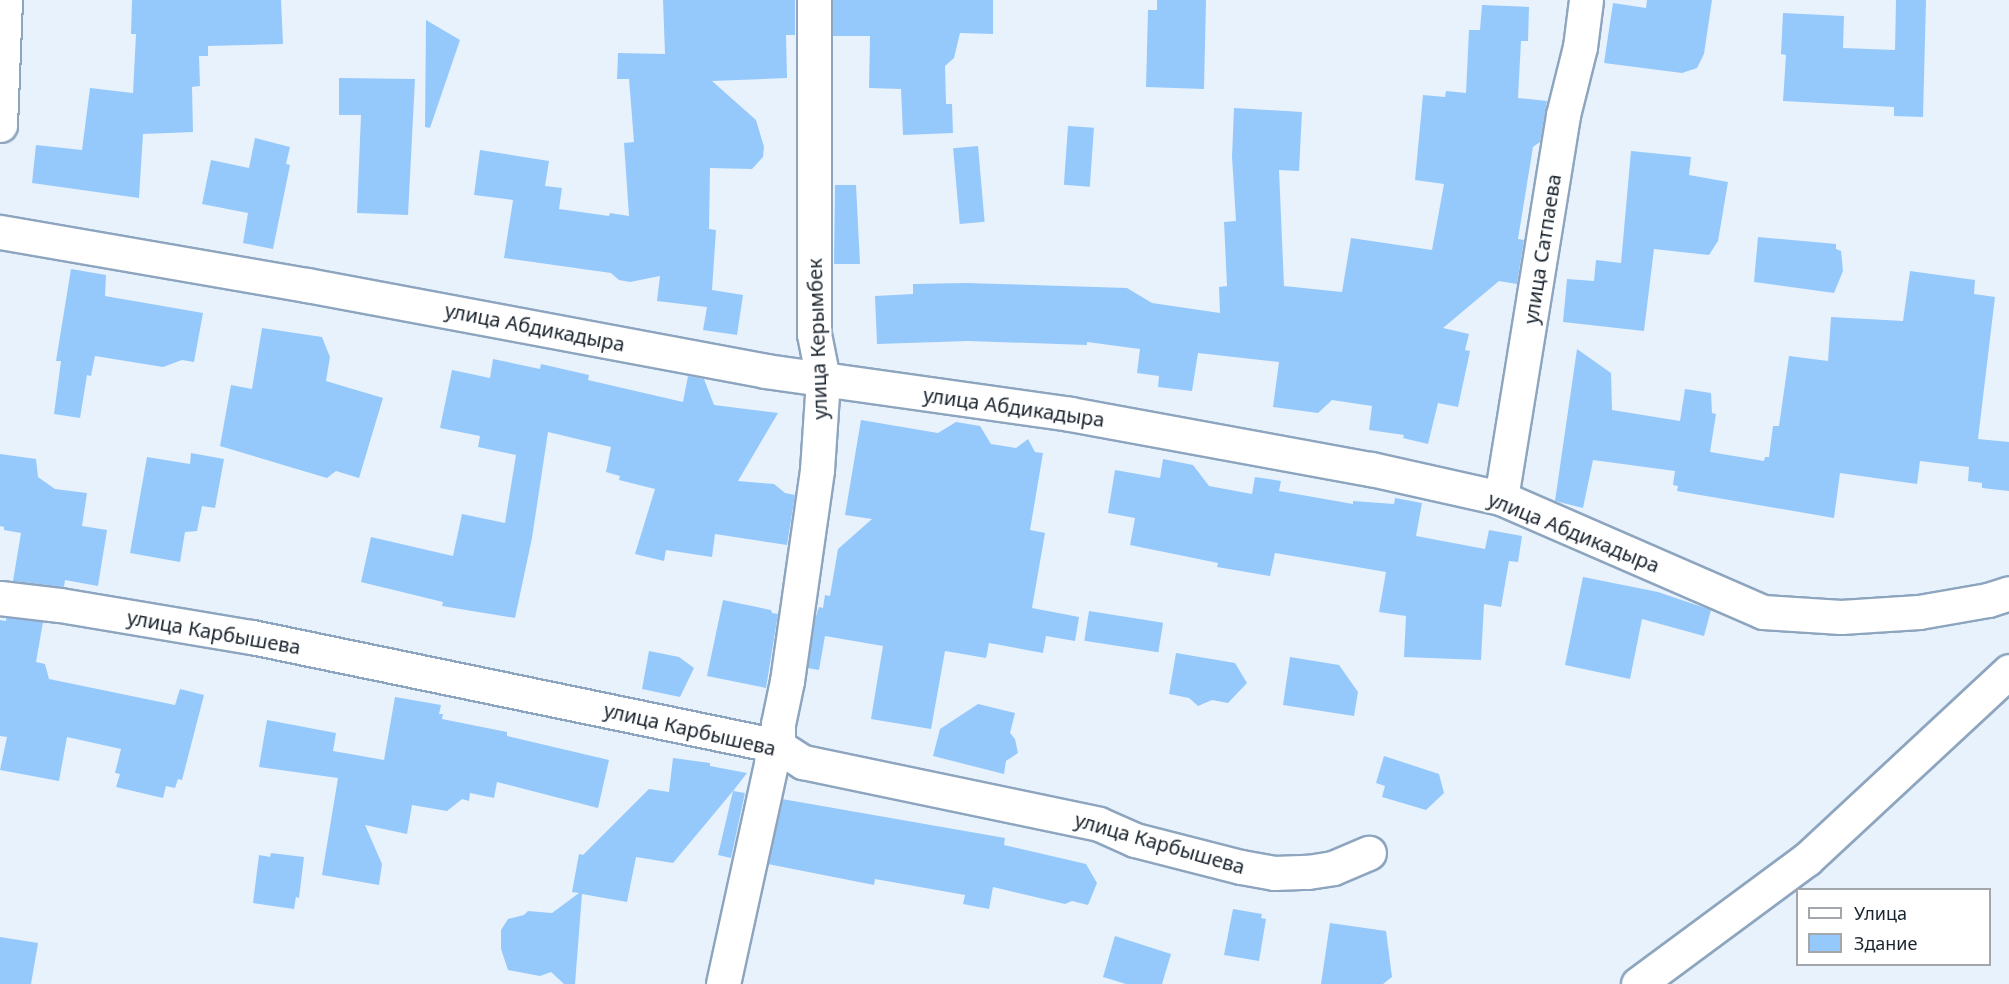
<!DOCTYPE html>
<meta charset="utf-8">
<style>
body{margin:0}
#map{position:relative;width:2009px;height:984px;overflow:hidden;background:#e8f2fd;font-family:"Noto Sans",sans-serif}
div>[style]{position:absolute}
.building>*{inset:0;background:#96c9fb;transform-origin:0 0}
.roads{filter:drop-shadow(2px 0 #8da5be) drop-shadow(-2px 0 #8da5be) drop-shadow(0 2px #8da5be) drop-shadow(0 -2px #8da5be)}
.minor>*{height:33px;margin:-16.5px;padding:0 16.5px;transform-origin:16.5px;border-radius:16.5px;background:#fff}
span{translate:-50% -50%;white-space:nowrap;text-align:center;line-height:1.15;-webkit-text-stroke:4.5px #fff;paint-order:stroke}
.street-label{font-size:20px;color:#19232d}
.legend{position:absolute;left:1796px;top:888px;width:195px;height:78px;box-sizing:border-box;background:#fff;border:2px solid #a3a7ab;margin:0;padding:8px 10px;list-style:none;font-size:18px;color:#19232d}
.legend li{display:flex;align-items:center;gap:12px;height:30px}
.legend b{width:30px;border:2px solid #a3a7ab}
</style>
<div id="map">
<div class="building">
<i style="clip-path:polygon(132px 0,281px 0,283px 44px,208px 46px,208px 56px,199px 56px,200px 86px,192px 87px,193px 132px,143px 134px,139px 198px,32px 183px,36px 145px,82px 150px,90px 88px,133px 93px,136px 34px,131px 34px)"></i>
<i style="clip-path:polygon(663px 0,795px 0,795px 35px,786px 35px,787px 78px,712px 81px,756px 120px,764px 147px,763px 157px,752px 169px,710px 168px,709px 229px,716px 230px,712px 290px,743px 295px,737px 335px,703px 330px,707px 307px,657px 301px,660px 276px,630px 282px,619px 280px,611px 273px,504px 258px,513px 200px,474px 195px,480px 150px,549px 161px,545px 186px,562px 188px,559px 209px,609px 216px,610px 213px,629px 216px,624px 143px,634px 142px,629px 79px,617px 79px,618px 53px,665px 54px)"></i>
<i style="clip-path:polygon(833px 0,993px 0,993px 34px,960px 33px,954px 58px,945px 66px,946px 104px,952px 104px,953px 133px,903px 135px,901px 89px,869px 88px,870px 36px,833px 36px)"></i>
<i style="clip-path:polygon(1157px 0,1206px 0,1204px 89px,1146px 87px,1148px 10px,1157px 10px)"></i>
<i style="clip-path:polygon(1647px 0,1712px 0,1704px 54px,1697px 68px,1682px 73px,1604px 63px,1613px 3px,1646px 8px)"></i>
<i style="clip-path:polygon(1896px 0,1926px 0,1923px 117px,1894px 116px,1894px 107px,1783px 101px,1786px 55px,1781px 54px,1783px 13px,1844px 16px,1843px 48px,1895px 50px)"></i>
<i style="clip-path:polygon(1482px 5px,1529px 7px,1528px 41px,1521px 41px,1518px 98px,1547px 101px,1540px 142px,1533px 147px,1518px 239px,1524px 240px,1517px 284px,1499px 281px,1443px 328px,1469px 334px,1465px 350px,1470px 351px,1458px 407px,1438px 403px,1428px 444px,1403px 438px,1404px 435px,1369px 430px,1372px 406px,1332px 400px,1318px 413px,1273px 407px,1279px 362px,1198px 353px,1192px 391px,1158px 387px,1159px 376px,1137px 373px,1140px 349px,1087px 342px,1087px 345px,968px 341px,877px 344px,875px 296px,913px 294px,913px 284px,966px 283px,1127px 288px,1152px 303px,1220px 313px,1219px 287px,1227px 286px,1224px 222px,1236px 221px,1232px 157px,1234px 108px,1302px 112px,1299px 171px,1279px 170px,1284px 286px,1342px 292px,1351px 238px,1432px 250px,1444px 184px,1415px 180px,1423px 95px,1445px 97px,1446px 91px,1466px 93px,1469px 30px,1480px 30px)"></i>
<i style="clip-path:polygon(426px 20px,460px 40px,430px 128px,425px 127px)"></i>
<i style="clip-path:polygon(339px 78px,415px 79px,408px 215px,357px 213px,361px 115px,339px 115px)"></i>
<i style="left:1068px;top:126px;width:26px;height:59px;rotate:4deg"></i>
<i style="clip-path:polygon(255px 138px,290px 147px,286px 164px,290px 165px,273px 249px,243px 243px,248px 213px,202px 204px,211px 160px,249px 168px)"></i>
<i style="left:978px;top:146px;width:76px;height:25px;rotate:85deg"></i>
<i style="clip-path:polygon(1631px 151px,1691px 157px,1689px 175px,1728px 182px,1718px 241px,1709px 255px,1654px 249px,1644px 331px,1563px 322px,1567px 279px,1594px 281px,1596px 260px,1621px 263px)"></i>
<i style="clip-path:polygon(835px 185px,856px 185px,860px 264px,834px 264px)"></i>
<i style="clip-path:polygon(1758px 237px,1836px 244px,1836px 249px,1841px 251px,1843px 271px,1834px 293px,1754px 282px)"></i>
<i style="clip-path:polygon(71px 269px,106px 275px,105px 296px,203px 313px,194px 362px,182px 360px,163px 367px,95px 356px,91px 376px,87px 375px,80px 418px,54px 414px,61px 361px,56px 361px)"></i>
<i style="clip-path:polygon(1910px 271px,1975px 280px,1974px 294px,1995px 297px,1978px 439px,2009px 442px,2009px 491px,1982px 488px,1982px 483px,1968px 481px,1969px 467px,1920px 461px,1917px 484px,1840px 473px,1834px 518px,1677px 491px,1678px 486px,1673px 485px,1675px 471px,1593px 460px,1583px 508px,1555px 501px,1577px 349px,1611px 373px,1612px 410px,1680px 421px,1685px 389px,1711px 393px,1712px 413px,1716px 414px,1710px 452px,1764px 461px,1765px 457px,1769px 457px,1773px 426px,1779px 426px,1789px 356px,1828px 361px,1831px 317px,1903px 321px)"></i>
<i style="clip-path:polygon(262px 328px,322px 337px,330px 357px,326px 381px,383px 398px,359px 478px,336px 471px,327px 478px,220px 446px,231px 385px,252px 389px)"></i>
<i style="clip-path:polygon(493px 359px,540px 369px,541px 364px,589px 375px,588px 380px,683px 402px,688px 376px,704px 379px,714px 405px,778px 413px,738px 481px,774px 484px,785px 493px,795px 495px,787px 545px,715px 534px,712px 557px,666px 550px,664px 561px,635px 554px,655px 489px,619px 480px,620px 476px,606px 472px,611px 447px,548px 432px,532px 538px,515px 618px,442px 606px,443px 602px,361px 582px,371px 537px,453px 556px,462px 514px,505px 523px,516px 455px,478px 447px,480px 436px,440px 428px,452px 370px,490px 378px)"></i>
<i style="clip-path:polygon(861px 420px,938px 433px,956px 422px,980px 426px,991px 444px,1016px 448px,1028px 439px,1035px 452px,1043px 453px,1030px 530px,1045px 533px,1032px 608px,1079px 617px,1075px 641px,1046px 636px,1043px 653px,989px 643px,986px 658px,945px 651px,931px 729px,871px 719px,883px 646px,825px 636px,819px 670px,808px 668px,814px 622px,819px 607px,823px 608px,825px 595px,830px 596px,838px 549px,872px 519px,845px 515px)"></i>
<i style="clip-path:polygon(191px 453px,224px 459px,215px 508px,202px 506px,197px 531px,185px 532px,180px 562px,130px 553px,147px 457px,190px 464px)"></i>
<i style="clip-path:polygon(0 454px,36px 459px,38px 477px,55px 489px,87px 493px,82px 526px,107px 530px,98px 586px,65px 580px,64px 587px,13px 581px,21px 533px,4px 530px,4px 527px,0 526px)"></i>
<i style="clip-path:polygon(1163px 459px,1193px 465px,1209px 486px,1252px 494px,1255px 477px,1281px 481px,1279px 491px,1353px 504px,1353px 501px,1394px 504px,1395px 498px,1422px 503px,1416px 536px,1485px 549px,1489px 530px,1522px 536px,1518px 562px,1509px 561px,1501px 607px,1484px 604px,1481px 660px,1404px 657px,1406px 616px,1379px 612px,1386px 572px,1275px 553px,1270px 576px,1217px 567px,1218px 563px,1130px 545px,1135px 518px,1108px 513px,1115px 470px,1160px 478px)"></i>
<i style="clip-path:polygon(1583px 577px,1658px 592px,1711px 610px,1704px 636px,1642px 619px,1630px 679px,1565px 665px)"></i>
<i style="clip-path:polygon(723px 600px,771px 610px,772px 613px,778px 614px,766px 688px,707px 676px)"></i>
<i style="left:1089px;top:611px;width:75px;height:30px;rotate:9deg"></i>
<i style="clip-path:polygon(6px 618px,43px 622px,36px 662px,45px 664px,49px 679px,175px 705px,180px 689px,204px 695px,182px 780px,178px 779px,175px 788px,166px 786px,163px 798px,116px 787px,120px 774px,115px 773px,121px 749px,67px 737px,59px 781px,0 770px,7px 737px,0 736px,0 620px,6px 621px)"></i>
<i style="clip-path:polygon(649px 651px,679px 657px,694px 668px,680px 697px,642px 689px)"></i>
<i style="clip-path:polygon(1176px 653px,1235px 663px,1247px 683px,1228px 703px,1212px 700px,1198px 706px,1189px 698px,1169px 694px)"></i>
<i style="clip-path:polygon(1290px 657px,1339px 665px,1358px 692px,1354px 716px,1283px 705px)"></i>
<i style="clip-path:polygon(395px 697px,441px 705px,439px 714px,443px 714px,442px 719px,507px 732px,507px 736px,609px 760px,598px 808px,497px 782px,494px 798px,470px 793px,469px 801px,462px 799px,447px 811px,412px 805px,407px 834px,365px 825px,382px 864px,379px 885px,322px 875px,338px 778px,259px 767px,267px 720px,336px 733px,333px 751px,384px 760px)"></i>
<i style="clip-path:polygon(978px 704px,1015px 713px,1010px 733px,1015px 739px,1018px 753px,1006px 761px,1004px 774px,933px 756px,940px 729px)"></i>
<i style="clip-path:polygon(1384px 756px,1439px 774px,1444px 793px,1426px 810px,1382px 797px,1385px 786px,1376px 783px)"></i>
<i style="clip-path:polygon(673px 758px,710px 763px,710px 766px,747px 773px,733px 791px,745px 793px,731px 858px,718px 855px,733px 791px,673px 863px,636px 857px,627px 902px,582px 894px,575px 984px,564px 984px,551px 972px,540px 976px,508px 970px,501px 949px,501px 930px,508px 919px,524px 915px,528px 911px,552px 913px,579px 893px,572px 892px,579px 854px,583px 855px,649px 789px,669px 792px)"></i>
<i style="clip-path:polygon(782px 799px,1005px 838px,1004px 845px,1086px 864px,1097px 883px,1088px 905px,1072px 901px,1065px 904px,993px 887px,989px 909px,963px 904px,965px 895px,875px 879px,874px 885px,768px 864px)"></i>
<i style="clip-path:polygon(271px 853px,304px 857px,299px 898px,296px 897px,294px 909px,253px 903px,259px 855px,270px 857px)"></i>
<i style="clip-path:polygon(1233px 909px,1262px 914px,1261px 918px,1266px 919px,1259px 961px,1224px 955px)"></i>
<i style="clip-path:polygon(1330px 923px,1386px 931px,1392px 977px,1383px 984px,1321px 984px)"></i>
<i style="clip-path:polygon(1115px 936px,1171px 954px,1162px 984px,1126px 984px,1103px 977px)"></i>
<i style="clip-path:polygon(0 937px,38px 943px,31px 984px,0 984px)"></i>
</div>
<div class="roads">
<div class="minor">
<i style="left:0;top:125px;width:125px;rotate:-87.7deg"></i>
<i style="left:0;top:232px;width:312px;rotate:9.8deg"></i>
<i style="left:307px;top:285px;width:466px;rotate:10.6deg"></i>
<i style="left:765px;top:371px;width:308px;rotate:8deg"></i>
<i style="left:1070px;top:414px;width:306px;rotate:10.4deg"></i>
<i style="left:1371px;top:469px;width:133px;rotate:12.6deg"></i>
<i style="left:1501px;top:498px;width:286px;rotate:23.5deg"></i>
<i style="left:1763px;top:612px;width:78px;rotate:3.7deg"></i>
<i style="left:1841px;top:617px;width:78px;rotate:-3.7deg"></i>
<i style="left:1919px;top:612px;width:70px;rotate:-9.9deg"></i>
<i style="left:1988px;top:600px;width:22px;rotate:-18deg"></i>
<i style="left:1501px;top:498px;width:388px;rotate:-80.8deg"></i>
<i style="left:1563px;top:115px;width:70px;rotate:-76deg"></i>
<i style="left:1580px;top:47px;width:47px;rotate:-82.7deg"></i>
<i style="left:0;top:598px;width:60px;rotate:6.7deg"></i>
<i style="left:60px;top:605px;width:195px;rotate:9.5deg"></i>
<i style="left:252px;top:637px;width:537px;rotate:11.71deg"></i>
<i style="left:778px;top:746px;width:30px;rotate:33deg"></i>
<i style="left:803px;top:762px;width:302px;rotate:11.8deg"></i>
<i style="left:1099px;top:824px;width:39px;rotate:24deg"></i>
<i style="left:1135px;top:840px;width:109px;rotate:14.3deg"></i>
<i style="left:1241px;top:867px;width:34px;rotate:10deg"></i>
<i style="left:1274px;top:873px;width:34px;rotate:-2deg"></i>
<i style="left:1308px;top:872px;width:25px;rotate:-9deg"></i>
<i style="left:1333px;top:868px;width:39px;rotate:-23deg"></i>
<i style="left:723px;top:984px;width:226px;rotate:-77.7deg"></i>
<i style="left:771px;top:763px;width:18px;rotate:-68deg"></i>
<i style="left:778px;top:746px;width:22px;rotate:-90deg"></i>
<i style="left:778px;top:724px;width:44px;rotate:-78.2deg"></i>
<i style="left:787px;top:681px;width:213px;rotate:-81.9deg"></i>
<i style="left:817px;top:470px;width:91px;rotate:-86.2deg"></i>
<i style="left:823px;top:379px;width:46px;rotate:-101.3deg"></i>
<i style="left:814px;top:334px;width:334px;rotate:-90deg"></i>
<i style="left:1638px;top:984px;width:210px;rotate:-36.5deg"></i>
<i style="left:1807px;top:859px;width:276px;rotate:-42.9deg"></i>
</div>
</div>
<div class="street-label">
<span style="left:1542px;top:249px;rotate:-81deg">улица Сатпаева</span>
<span style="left:535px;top:327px;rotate:11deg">улица Абдикадыра</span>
<span style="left:817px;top:339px;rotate:-92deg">улица Керымбек</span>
<span style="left:1014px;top:407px;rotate:8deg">улица Абдикадыра</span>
<span style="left:1574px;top:532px;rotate:22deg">улица Абдикадыра</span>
<span style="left:214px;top:632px;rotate:10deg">улица Карбышева</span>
<span style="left:690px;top:729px;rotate:13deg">улица Карбышева</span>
<span style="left:1160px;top:843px;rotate:16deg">улица Карбышева</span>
</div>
<ul class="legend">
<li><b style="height:8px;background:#fff"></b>Улица</li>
<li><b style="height:16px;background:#96c9fb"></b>Здание</li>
</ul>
</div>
